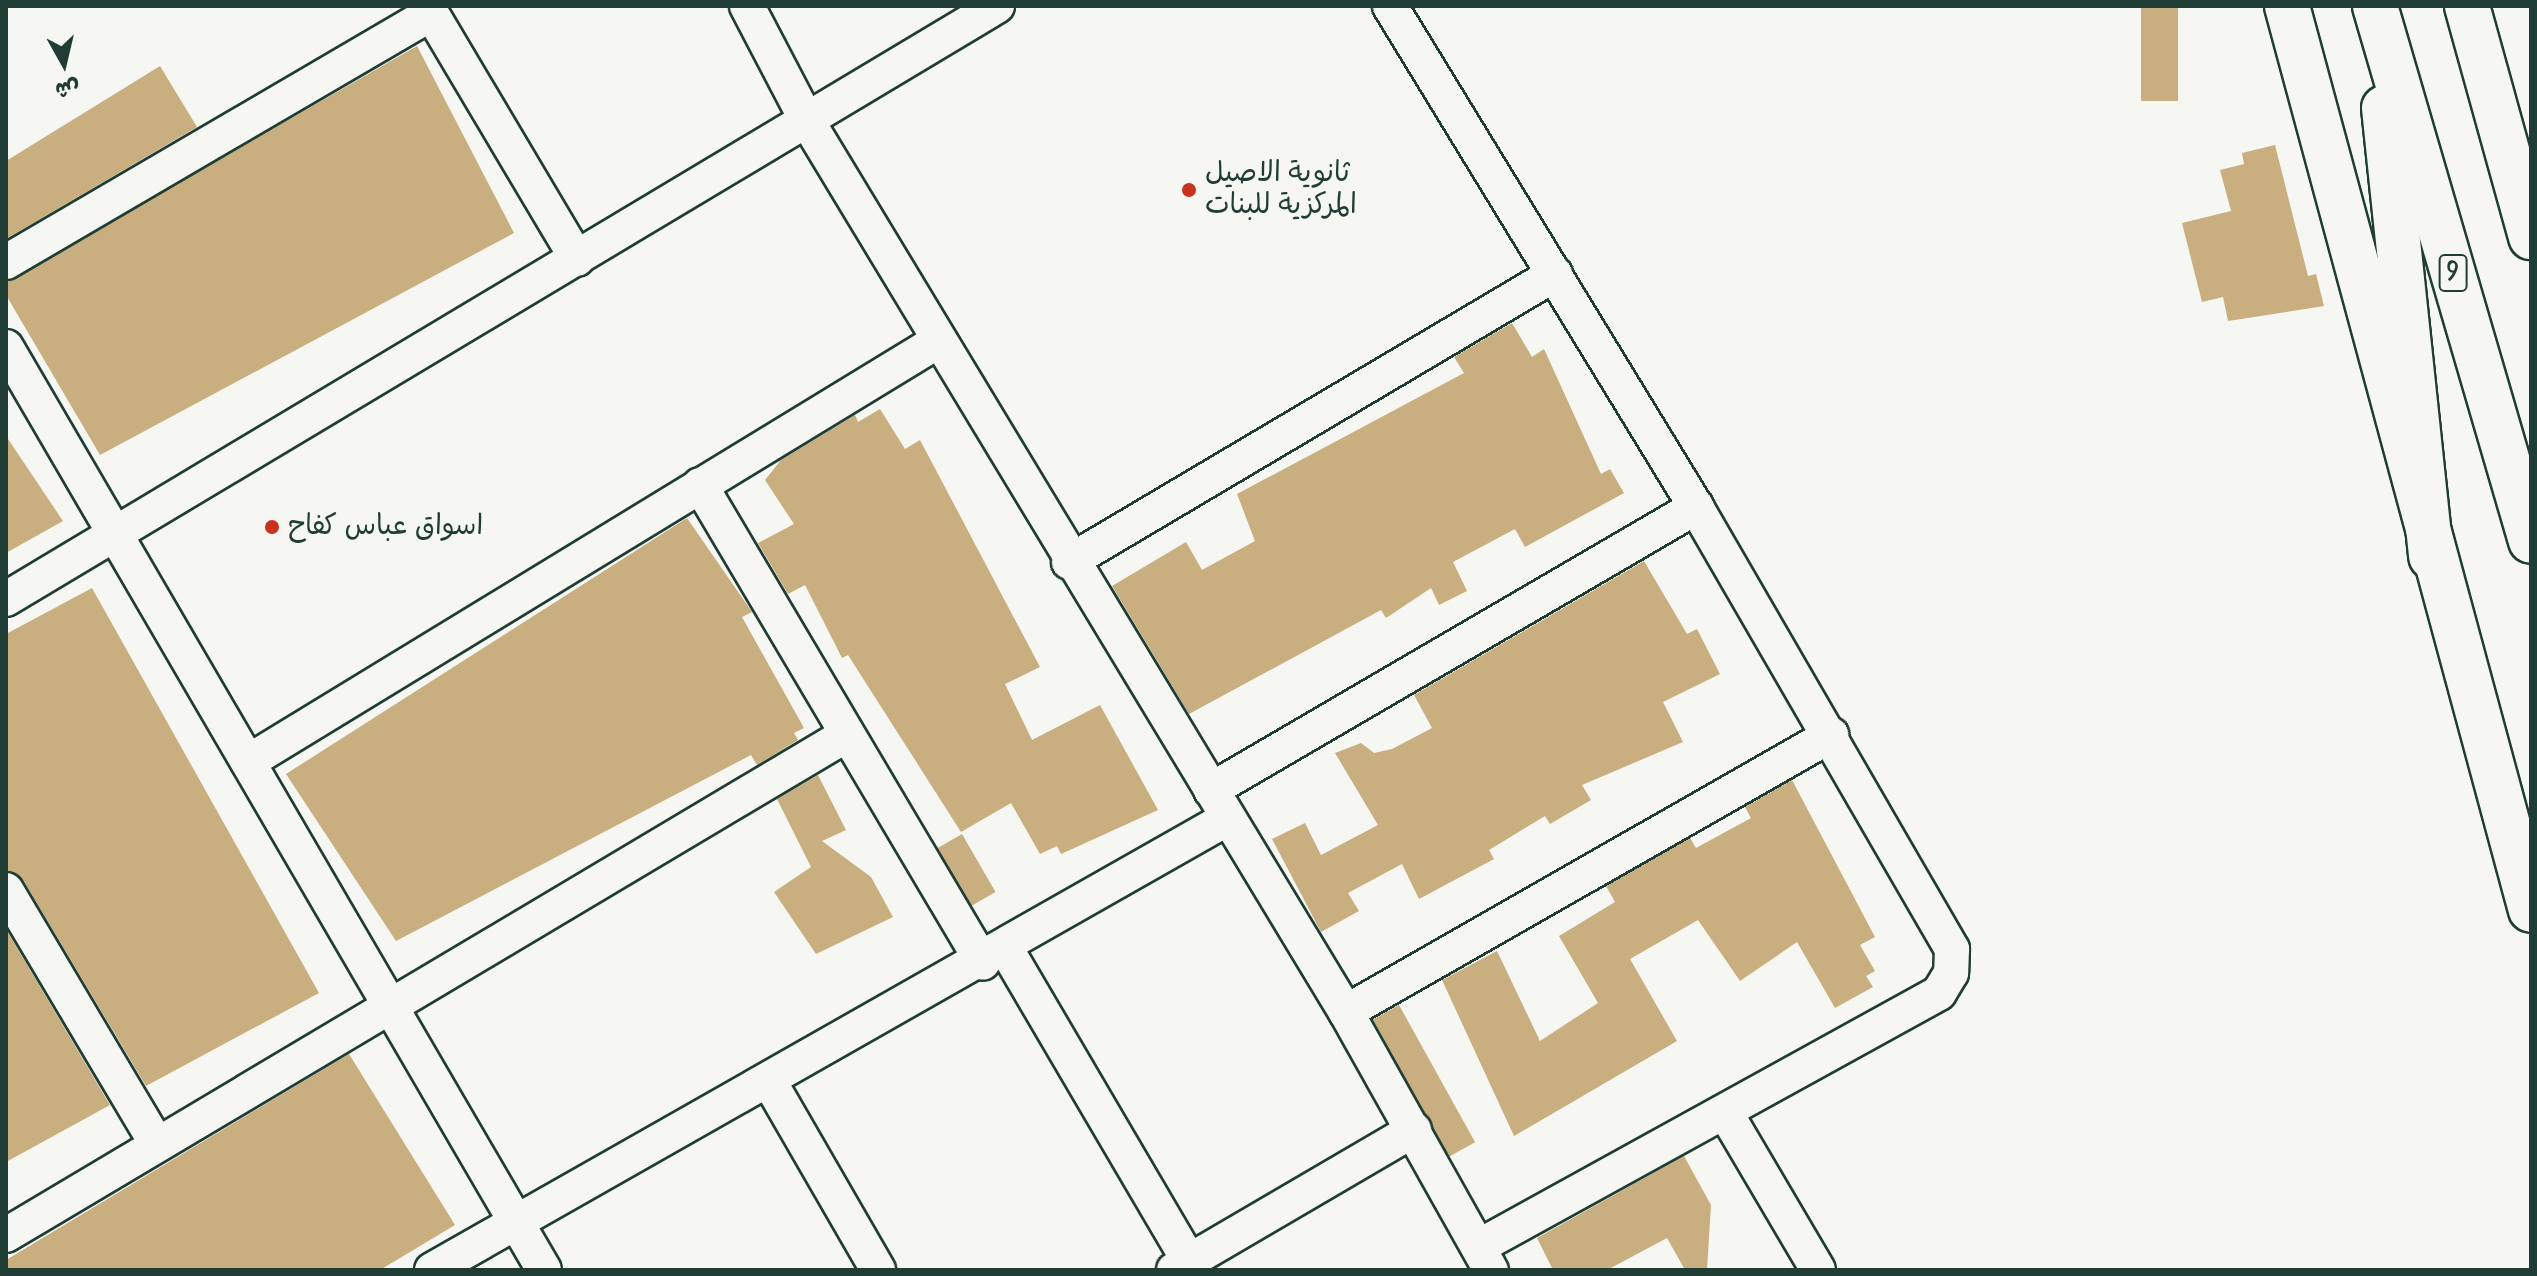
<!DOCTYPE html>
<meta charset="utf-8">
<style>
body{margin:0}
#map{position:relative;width:2537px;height:1276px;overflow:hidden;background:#f6f6f2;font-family:Mynerve,"Playpen Sans Arabic",sans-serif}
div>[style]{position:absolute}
.building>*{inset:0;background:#c9ae7f;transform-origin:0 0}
.roads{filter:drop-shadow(2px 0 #1f3d34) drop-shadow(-2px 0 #1f3d34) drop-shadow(0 2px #1f3d34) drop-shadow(0 -2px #1f3d34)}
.street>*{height:34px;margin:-17px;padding:0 17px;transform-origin:17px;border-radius:17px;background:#f6f6f2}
.secondary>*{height:44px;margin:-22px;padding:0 22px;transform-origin:22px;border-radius:22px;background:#f6f6f2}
.highway>*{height:44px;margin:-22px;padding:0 22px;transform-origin:22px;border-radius:22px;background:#f6f6f2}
.dots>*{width:22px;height:22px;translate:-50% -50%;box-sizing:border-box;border:4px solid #f6f6f2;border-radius:50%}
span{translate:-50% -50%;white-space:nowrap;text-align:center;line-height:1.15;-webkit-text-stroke:7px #f6f6f2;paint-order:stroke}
.shield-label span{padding:2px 6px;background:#f6f6f2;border:2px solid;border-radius:6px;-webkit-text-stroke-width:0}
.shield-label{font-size:26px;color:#1f3d34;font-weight:700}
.poi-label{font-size:28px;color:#1f3d34}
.left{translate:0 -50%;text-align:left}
.frame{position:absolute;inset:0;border:8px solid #1f3d34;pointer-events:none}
.north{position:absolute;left:24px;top:24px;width:80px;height:80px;-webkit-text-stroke:6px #f6f6f2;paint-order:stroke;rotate:172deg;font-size:22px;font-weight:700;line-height:32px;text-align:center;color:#1f3d34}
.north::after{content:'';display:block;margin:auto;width:28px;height:36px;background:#1f3d34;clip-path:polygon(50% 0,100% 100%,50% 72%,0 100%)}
</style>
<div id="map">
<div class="building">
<i style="left:2141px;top:6px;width:37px;height:95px"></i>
<i style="clip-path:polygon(417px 46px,514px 233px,100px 455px,6px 295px,6px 282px)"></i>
<i style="clip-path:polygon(160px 66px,197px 127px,6px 239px,6px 161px)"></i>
<i style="clip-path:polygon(2275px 145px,2308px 276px,2316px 274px,2324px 306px,2228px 321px,2223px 297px,2202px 302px,2182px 223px,2231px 211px,2220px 170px,2244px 164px,2242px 153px)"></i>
<i style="clip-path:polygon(1512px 323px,1532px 357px,1544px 349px,1601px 474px,1610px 469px,1624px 493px,1525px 547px,1515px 529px,1453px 562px,1467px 591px,1439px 605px,1431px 588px,1386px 618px,1381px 610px,1189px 714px,1112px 586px,1186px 542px,1202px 570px,1255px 541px,1237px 494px,1464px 373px,1454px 357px)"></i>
<i style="clip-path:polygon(880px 409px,905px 449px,920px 440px,1040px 667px,1005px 684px,1032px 740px,1100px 705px,1158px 810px,1061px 854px,1057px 846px,1040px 854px,1011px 803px,961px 832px,848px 655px,842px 658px,805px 585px,788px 594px,758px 543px,794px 524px,765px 480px,781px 460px,855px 415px,858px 422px)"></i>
<i style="clip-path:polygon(6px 436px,63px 521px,6px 553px)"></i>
<i style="clip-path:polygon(687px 518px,752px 612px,742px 617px,804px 728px,794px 733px,798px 740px,757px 765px,751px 755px,396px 941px,286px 774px)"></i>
<i style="clip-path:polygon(1644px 561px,1687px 634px,1697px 629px,1720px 674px,1663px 702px,1683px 742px,1582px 785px,1591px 800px,1550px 824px,1545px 816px,1489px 850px,1494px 859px,1419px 899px,1402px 864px,1348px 893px,1359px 911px,1321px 932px,1272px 839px,1305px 823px,1321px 855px,1378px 825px,1335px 753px,1361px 743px,1374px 753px,1392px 749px,1432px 728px,1414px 695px)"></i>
<i style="clip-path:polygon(92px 588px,319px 993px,146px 1086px,23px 880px,6px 870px,6px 634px)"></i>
<i style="clip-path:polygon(818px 775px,846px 830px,822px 841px,871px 877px,893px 917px,816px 954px,774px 892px,811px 867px,777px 799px)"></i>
<i style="clip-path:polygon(1792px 780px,1875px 937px,1860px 945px,1875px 971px,1866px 976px,1873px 987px,1835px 1008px,1797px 942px,1740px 981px,1698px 920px,1630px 959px,1677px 1041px,1514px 1136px,1442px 980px,1497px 951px,1540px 1041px,1598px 1003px,1559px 936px,1615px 902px,1606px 886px,1690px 838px,1696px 848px,1751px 818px,1745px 807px)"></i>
<i style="left:962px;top:834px;width:67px;height:28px;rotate:60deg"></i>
<i style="clip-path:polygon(6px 929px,110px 1105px,6px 1162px)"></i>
<i style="left:1399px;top:1005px;width:157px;height:30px;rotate:61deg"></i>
<i style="clip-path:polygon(349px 1054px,455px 1225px,380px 1270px,6px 1270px,6px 1260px)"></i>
<i style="clip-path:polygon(1684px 1156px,1711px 1205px,1707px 1270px,1685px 1270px,1667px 1238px,1607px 1270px,1553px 1270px,1537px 1238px)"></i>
</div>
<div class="roads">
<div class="street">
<i style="left:427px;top:6px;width:294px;rotate:59.3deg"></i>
<i style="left:747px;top:6px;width:127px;rotate:62.4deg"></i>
<i style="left:806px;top:119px;width:1044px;rotate:58.84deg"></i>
<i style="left:1346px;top:1012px;width:296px;rotate:60.7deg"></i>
<i style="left:1390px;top:6px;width:587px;rotate:58.58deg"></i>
<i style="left:1696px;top:507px;width:511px;rotate:59.92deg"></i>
<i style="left:1952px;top:949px;width:24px;rotate:92deg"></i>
<i style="left:1951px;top:973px;width:23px;rotate:121deg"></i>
<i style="left:1939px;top:993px;width:526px;rotate:151.15deg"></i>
<i style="left:6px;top:262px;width:492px;rotate:-30.3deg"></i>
<i style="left:6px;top:347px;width:1068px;rotate:59.76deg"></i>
<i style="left:700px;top:485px;width:555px;rotate:59.37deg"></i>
<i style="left:1069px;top:562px;width:565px;rotate:-30.65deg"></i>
<i style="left:6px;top:599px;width:1155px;rotate:-30.9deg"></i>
<i style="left:248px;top:762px;width:808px;rotate:-31.39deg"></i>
<i style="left:1211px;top:790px;width:562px;rotate:-30.26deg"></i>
<i style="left:6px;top:890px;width:294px;rotate:59.3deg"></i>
<i style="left:1006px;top:949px;width:362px;rotate:59.6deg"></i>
<i style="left:1346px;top:1012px;width:559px;rotate:-29.73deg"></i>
<i style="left:769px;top:1081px;width:218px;rotate:60deg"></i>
<i style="left:1725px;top:1112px;width:183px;rotate:59.5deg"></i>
<i style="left:6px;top:1235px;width:978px;rotate:-30.76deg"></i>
<i style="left:432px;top:1270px;width:915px;rotate:-29.59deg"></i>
<i style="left:1174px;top:1270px;width:278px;rotate:-30.3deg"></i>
</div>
<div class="secondary">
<i style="left:2287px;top:6px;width:936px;rotate:74.9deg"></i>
</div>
<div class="highway">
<i style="left:2375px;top:6px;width:557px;rotate:73.74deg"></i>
<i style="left:2467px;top:6px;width:240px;rotate:74.5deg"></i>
<i style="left:2384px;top:108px;width:451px;rotate:84deg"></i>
</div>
</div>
<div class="dots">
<i style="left:1189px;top:190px;background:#c8321e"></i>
<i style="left:272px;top:527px;background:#c8321e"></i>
</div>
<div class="shield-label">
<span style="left:2453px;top:273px">9</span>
</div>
<div class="poi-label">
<span class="left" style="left:1205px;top:190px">ثانوية الاصيل<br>المركزية للبنات</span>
<span class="left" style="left:288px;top:527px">اسواق عباس كفاح</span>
</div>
<div class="frame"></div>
<div class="north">ش</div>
</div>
